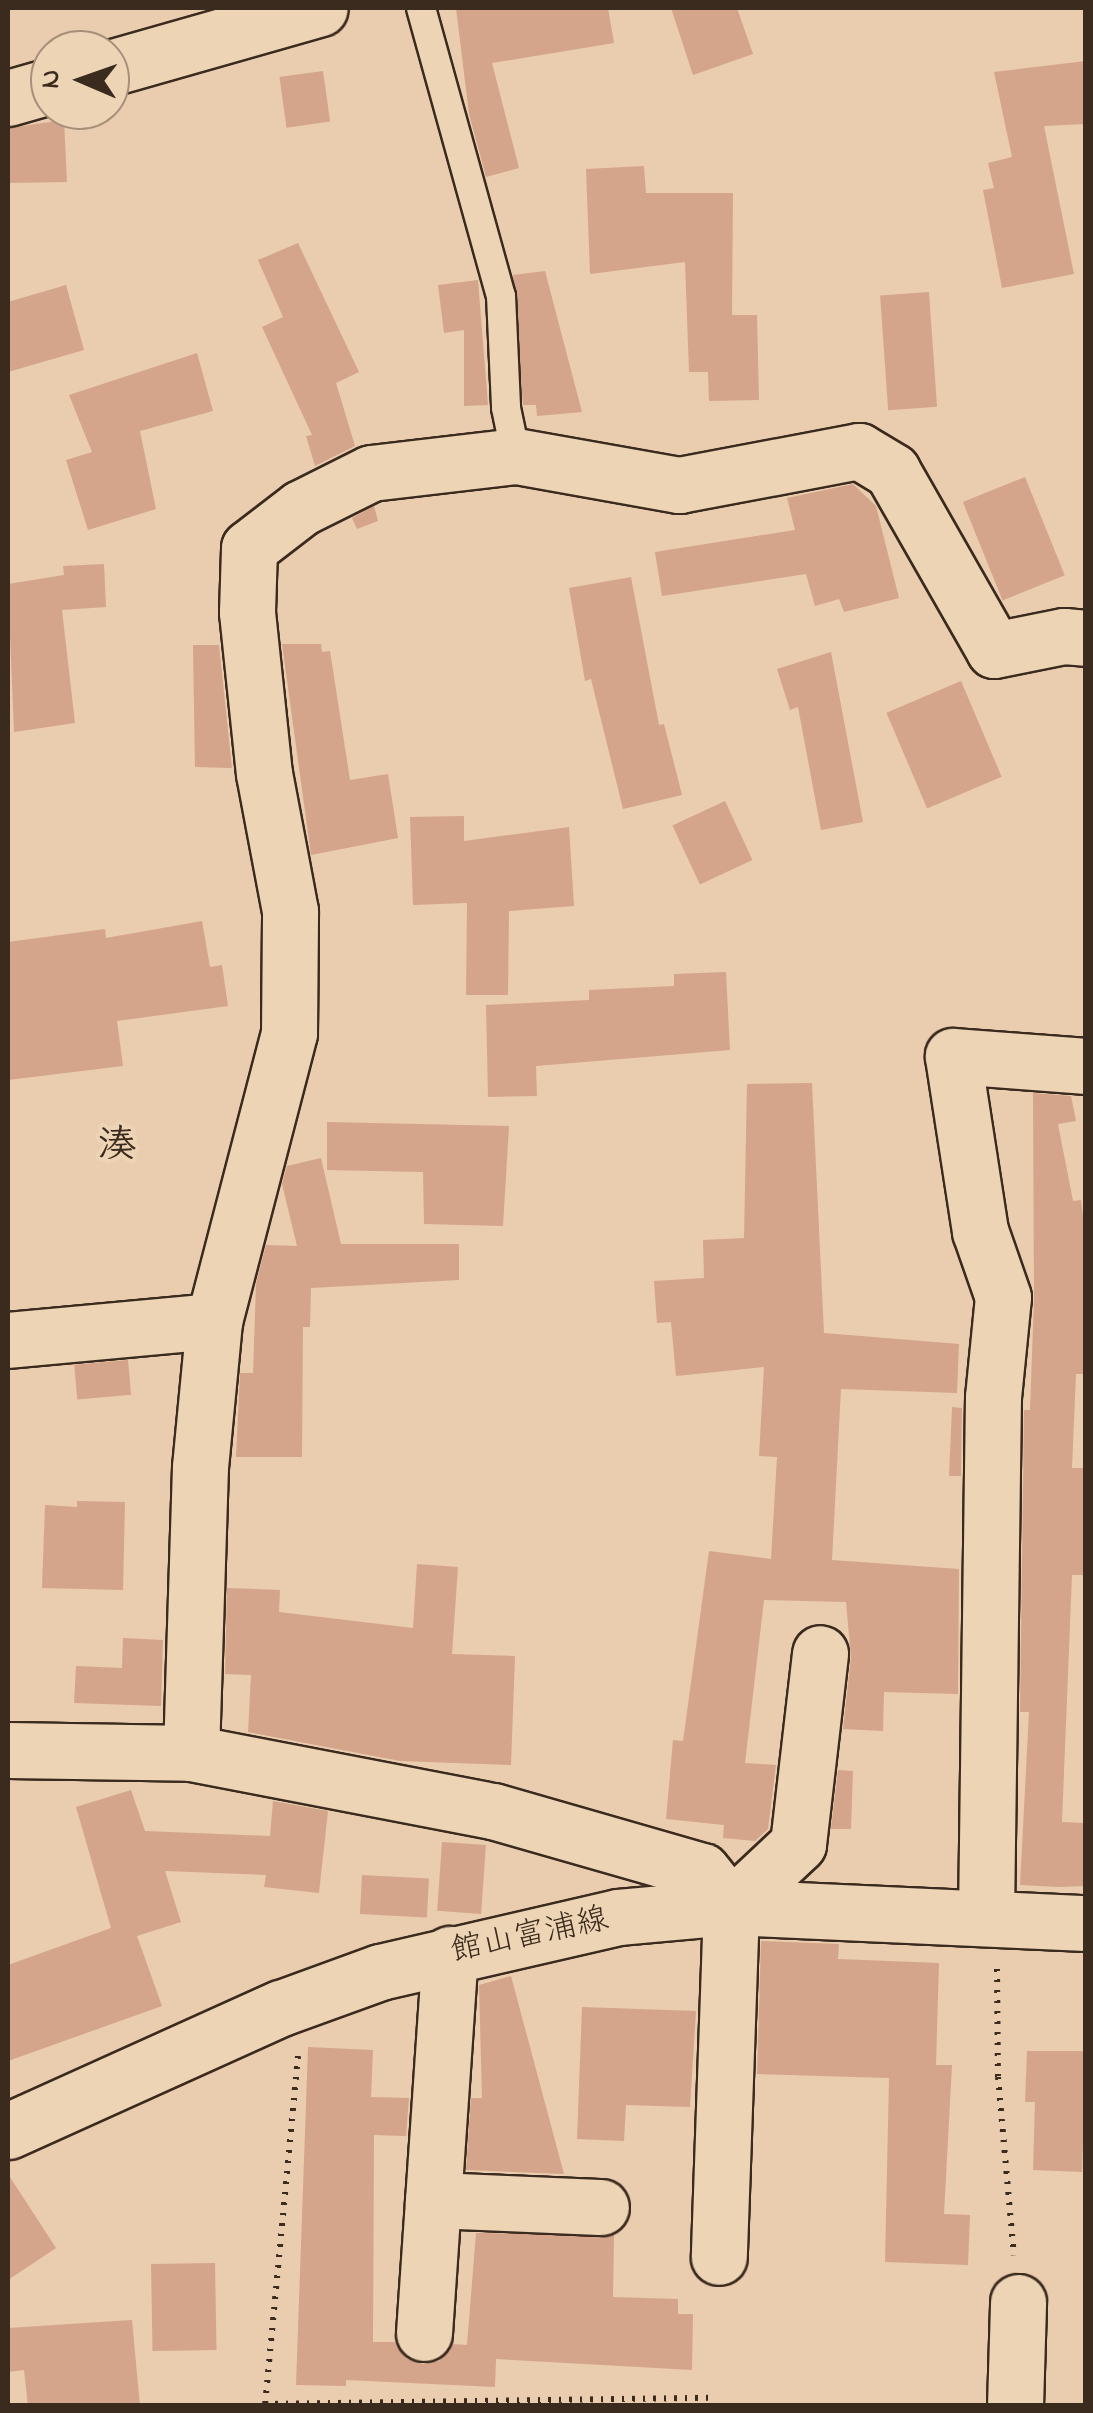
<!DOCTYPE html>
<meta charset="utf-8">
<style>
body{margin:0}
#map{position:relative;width:1093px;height:2413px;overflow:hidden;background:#eaccae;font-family:"Indie Flower","Klee One",sans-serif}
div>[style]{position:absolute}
.building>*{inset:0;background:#d4a58a;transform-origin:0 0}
.path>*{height:6px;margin-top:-3px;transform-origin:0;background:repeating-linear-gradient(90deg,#3b2a1e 0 2.5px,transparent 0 10.5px)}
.roads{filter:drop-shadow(2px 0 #3b2a1e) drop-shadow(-2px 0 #3b2a1e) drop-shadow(0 2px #3b2a1e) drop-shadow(0 -2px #3b2a1e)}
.lane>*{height:28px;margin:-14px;padding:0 14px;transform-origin:14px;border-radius:14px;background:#edd4b5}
.street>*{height:55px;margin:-27.5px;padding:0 27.5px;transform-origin:27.5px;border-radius:27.5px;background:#edd4b5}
.secondary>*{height:55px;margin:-27.5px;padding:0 27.5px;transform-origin:27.5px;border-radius:27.5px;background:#edd4b5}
span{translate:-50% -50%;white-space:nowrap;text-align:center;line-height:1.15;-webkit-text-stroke:8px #edd4b5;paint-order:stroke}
.street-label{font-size:32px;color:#3b2a1e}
.quarter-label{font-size:38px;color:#3b2a1e;font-weight:700}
.frame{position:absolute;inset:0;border:10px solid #3b2a1e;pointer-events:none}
.north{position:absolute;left:30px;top:30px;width:100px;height:100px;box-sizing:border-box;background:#edd4b5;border:2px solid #a69079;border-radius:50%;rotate:272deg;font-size:28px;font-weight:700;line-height:40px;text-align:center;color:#3b2a1e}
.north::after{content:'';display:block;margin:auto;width:35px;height:45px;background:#3b2a1e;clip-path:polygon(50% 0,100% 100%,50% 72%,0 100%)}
</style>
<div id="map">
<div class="building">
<i style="clip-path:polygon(456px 8px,608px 8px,614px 43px,492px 63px,519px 168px,486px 177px,469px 114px)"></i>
<i style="clip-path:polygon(671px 8px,737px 8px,753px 54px,693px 75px)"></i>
<i style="clip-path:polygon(1086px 61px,1086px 124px,1044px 126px,1074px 274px,1002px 288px,983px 190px,994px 188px,988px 163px,1012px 157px,994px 72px)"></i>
<i style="left:323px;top:71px;width:51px;height:44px;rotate:82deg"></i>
<i style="clip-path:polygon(64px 120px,67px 182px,8px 183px,8px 128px)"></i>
<i style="clip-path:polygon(644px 166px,646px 193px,733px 193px,732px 315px,757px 315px,759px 400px,709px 401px,708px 372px,689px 372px,685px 262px,590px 274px,586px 169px)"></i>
<i style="clip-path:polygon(298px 243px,359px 372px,336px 383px,355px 446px,315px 466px,306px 436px,312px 435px,262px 327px,283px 317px,258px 260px)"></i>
<i style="clip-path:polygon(545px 271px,582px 412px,537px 416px,536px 405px,523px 405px,513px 275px)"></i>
<i style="clip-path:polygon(478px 280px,488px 405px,464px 406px,464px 330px,444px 333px,438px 285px)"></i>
<i style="clip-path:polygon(66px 285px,84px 350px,8px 372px,8px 302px)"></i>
<i style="left:929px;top:292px;width:115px;height:49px;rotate:86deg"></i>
<i style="clip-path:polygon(197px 353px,213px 411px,140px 431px,156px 509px,88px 530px,66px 460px,92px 452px,69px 395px)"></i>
<i style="left:1025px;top:477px;width:106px;height:67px;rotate:68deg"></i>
<i style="clip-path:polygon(853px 484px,876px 506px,899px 598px,844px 612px,839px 599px,815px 606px,806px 574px,662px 596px,655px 552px,795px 530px,787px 498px)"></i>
<i style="clip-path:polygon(374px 506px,378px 521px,357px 529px,352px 518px)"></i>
<i style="clip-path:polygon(104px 564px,106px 607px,62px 610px,75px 723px,14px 732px,8px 584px,64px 575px,63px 566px)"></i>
<i style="clip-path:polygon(631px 577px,659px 725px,664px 724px,682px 795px,623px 809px,591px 679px,585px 681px,569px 588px)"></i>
<i style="clip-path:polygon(282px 644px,321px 644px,322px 652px,330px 651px,350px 780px,388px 774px,398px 838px,311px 855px)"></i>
<i style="clip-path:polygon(193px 645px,219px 645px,232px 768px,195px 767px)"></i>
<i style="clip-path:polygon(831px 652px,863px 822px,821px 830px,798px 707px,790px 710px,777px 669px)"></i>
<i style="left:961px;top:681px;width:104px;height:81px;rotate:67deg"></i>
<i style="left:725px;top:801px;width:65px;height:58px;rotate:65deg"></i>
<i style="clip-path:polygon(464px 816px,464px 841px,569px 827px,574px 906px,509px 911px,508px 995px,466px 995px,467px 903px,413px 905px,410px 817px)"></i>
<i style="clip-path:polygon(202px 921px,210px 967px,222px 965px,228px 1006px,117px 1021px,123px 1066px,8px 1080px,8px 942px,105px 929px,106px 938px)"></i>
<i style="clip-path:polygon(726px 972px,730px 1050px,536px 1066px,537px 1096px,488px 1097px,486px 1005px,589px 1000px,589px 990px,674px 986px,674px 974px)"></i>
<i style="clip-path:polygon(812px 1083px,824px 1333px,959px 1344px,957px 1393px,841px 1389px,832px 1560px,959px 1569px,958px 1694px,884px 1692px,883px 1731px,843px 1729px,851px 1657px,846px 1602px,764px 1600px,745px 1763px,776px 1765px,768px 1829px,755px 1841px,723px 1838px,724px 1825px,666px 1819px,673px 1740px,683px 1741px,709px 1551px,771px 1559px,777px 1457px,759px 1456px,764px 1367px,676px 1376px,671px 1322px,657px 1323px,654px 1281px,704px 1278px,703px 1240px,744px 1238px,747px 1084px)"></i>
<i style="clip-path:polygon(1033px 1093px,1071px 1096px,1076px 1121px,1058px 1124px,1073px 1201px,1081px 1200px,1086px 1242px,1086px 1374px,1076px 1374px,1072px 1468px,1086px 1468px,1086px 1575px,1072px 1575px,1062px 1822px,1086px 1823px,1086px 1886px,1058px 1887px,1020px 1885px,1029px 1712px,1020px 1712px,1024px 1410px,1030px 1410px,1034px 1300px)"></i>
<i style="clip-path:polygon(327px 1122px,509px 1126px,503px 1226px,424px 1224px,423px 1172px,327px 1170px)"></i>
<i style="clip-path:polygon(321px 1158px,341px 1244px,459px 1244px,459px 1280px,311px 1288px,310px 1327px,303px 1327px,302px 1457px,236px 1457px,240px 1373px,253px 1373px,256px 1284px,266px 1245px,297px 1246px,282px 1184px,287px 1166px)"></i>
<i style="left:128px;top:1360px;width:35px;height:54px;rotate:85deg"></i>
<i style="clip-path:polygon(952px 1407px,962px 1408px,961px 1476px,949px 1476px)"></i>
<i style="clip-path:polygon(77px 1501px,125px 1502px,123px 1590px,42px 1588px,45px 1505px,77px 1507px)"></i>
<i style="clip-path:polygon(417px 1564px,458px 1567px,452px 1654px,515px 1656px,511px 1765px,400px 1761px,248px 1732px,251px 1675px,225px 1674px,227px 1588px,280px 1590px,279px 1612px,413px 1628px)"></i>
<i style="clip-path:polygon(123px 1638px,163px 1640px,161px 1706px,74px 1703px,76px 1666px,122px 1668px)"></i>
<i style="clip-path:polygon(838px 1770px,853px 1771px,851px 1829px,831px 1829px)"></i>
<i style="clip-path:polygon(131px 1790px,145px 1831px,270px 1836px,273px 1801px,328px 1811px,319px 1893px,264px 1887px,266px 1875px,165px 1871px,181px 1922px,137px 1936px,162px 2006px,8px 2061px,8px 1965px,111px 1928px,76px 1807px)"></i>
<i style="left:442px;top:1842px;width:44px;height:69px;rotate:4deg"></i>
<i style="left:362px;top:1875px;width:67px;height:39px;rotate:3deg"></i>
<i style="clip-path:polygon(761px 1941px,839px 1944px,838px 1959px,939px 1963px,936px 2065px,952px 2065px,944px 2214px,970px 2215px,968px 2265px,885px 2262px,889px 2078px,757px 2074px)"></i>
<i style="clip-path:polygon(511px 1976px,564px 2174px,466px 2170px,471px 2098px,482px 2098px,479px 1985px)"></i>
<i style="clip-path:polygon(582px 2007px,696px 2011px,690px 2107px,626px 2105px,624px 2141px,577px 2139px)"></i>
<i style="clip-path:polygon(308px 2047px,373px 2050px,371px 2097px,409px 2098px,406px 2136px,374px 2135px,373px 2342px,395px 2342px,406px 2358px,423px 2364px,439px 2361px,452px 2344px,467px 2345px,476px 2233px,614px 2235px,613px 2297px,678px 2299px,678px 2314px,693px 2314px,692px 2370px,496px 2359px,495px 2387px,346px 2380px,346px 2386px,296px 2385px)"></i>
<i style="clip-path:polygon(1027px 2051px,1086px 2051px,1082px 2172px,1033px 2170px,1035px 2102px,1025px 2102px)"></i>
<i style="clip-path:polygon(8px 2174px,56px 2248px,8px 2280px)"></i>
<i style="left:215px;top:2263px;width:87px;height:64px;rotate:89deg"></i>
<i style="clip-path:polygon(132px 2320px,140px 2406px,28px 2406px,24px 2370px,8px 2372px,8px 2328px)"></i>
</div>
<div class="path">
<i style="left:997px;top:1969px;width:108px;rotate:89.5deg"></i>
<i style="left:998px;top:2077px;width:179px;rotate:84.9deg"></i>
<i style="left:298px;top:2056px;width:350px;rotate:95.4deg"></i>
<i style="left:265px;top:2404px;width:445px;rotate:-0.8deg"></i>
</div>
<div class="roads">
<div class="lane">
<i style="left:421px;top:8px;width:299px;rotate:74.5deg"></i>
<i style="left:501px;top:296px;width:112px;rotate:87.4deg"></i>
<i style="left:506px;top:408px;width:49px;rotate:78.2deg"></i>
</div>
<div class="street">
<i style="left:110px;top:68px;width:218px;rotate:-15.9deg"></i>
<i style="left:8px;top:98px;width:44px;rotate:-15.9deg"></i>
<i style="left:8px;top:1340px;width:207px;rotate:-5.3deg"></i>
<i style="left:8px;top:1750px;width:183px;rotate:0.9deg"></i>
<i style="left:191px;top:1753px;width:308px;rotate:10.9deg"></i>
<i style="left:493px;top:1811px;width:217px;rotate:16deg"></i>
<i style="left:702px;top:1871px;width:46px;rotate:51.1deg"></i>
<i style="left:731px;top:1907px;width:350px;rotate:92deg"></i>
<i style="left:191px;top:1753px;width:286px;rotate:-88.2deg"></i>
<i style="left:200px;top:1467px;width:147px;rotate:-84.5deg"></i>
<i style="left:214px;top:1321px;width:298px;rotate:-75.4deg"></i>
<i style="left:289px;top:1033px;width:122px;rotate:-89.5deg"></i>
<i style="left:290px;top:911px;width:139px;rotate:-100.7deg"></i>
<i style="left:264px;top:774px;width:163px;rotate:-96deg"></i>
<i style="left:247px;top:612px;width:64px;rotate:-88.2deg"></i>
<i style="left:249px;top:548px;width:66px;rotate:-37.6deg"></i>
<i style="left:301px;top:508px;width:78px;rotate:-26.6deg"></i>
<i style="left:371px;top:473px;width:146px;rotate:-6.7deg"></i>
<i style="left:516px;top:456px;width:166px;rotate:10.1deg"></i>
<i style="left:679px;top:485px;width:183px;rotate:-10.7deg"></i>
<i style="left:859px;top:451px;width:39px;rotate:31deg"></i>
<i style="left:892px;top:471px;width:206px;rotate:60.3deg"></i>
<i style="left:994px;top:650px;width:71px;rotate:-11.3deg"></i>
<i style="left:1064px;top:636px;width:22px;rotate:5deg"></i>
<i style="left:731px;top:1907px;width:92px;rotate:-43.2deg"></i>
<i style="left:798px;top:1844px;width:192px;rotate:-83.4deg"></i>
<i style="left:986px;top:1917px;width:520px;rotate:-89.23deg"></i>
<i style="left:993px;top:1397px;width:100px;rotate:-84.3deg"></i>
<i style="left:1003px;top:1297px;width:70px;rotate:-109.2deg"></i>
<i style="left:980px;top:1231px;width:177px;rotate:-98.8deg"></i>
<i style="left:953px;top:1056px;width:133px;rotate:4.3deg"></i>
<i style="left:433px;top:2200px;width:168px;rotate:2.4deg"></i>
<i style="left:424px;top:2333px;width:380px;rotate:-86.1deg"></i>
<i style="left:1015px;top:2406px;width:104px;rotate:-88.3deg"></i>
</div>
<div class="secondary">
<i style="left:8px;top:2131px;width:299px;rotate:-24.3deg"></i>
<i style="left:281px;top:2008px;width:105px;rotate:-20deg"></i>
<i style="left:380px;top:1972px;width:244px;rotate:-13deg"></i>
<i style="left:618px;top:1917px;width:113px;rotate:-5.1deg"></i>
<i style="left:731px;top:1907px;width:355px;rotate:2.6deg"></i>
</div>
</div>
<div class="street-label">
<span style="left:530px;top:1937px;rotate:-12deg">館山富浦線</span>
</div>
<div class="quarter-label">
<span style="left:117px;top:1148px">湊</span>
</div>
<div class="frame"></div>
<div class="north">N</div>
</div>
